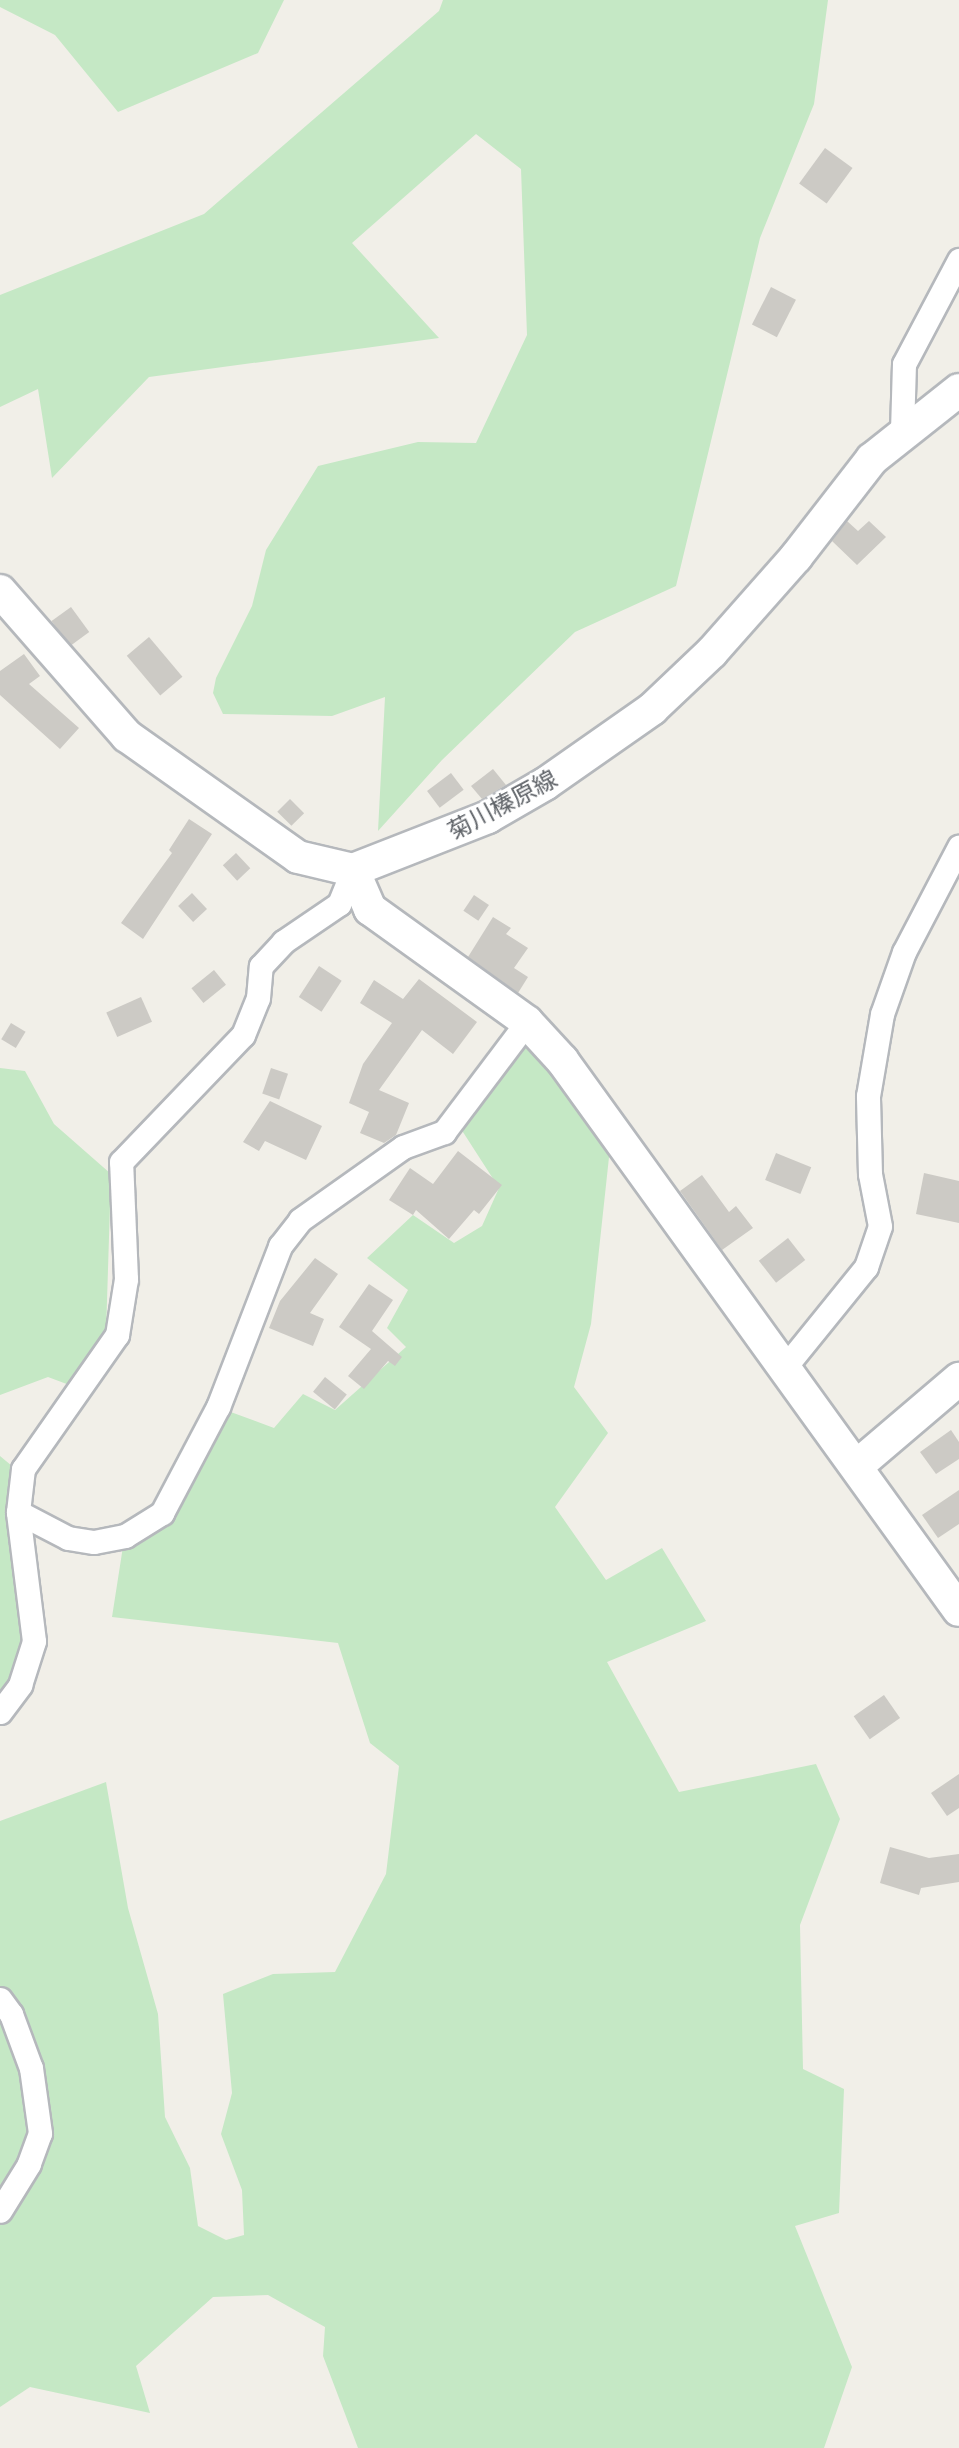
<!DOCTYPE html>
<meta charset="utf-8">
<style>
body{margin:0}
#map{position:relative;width:959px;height:2448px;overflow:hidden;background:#f1efe8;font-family:"Open Sans","Noto Sans JP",sans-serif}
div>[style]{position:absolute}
.green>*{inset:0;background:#c5e8c5}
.building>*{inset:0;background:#cccac5;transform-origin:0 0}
.roads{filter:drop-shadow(2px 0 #b5b8bc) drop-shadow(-2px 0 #b5b8bc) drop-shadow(0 2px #b5b8bc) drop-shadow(0 -2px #b5b8bc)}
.street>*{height:23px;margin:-11.5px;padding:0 11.5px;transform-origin:11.5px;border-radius:11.5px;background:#fff}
.secondary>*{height:32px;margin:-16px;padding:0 16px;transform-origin:16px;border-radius:16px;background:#fff}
span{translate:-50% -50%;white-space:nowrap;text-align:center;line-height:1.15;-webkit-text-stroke:5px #fff;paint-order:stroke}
.street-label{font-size:24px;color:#5f6368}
</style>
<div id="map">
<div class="green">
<i style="clip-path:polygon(0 0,284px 0,258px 53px,118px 112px,55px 35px,0 7px)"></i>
<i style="clip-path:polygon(443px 0,828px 0,814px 104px,760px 238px,676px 586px,575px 632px,442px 760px,378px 831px,385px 697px,332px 716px,223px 714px,213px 693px,216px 678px,252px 606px,266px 550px,318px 466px,418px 442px,476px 443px,527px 335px,521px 169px,476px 134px,352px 243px,439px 338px,149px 377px,52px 478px,38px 389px,0 407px,0 295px,204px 214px,439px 11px)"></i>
<i style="clip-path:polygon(524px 1047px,557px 1073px,610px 1148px,591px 1324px,574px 1387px,608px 1433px,555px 1507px,606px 1580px,662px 1548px,706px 1621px,607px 1662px,679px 1792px,816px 1764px,840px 1819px,800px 1925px,803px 2069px,844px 2089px,839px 2213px,795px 2226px,852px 2367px,824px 2448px,358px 2448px,323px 2356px,325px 2327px,268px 2295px,213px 2297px,136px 2366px,150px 2413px,30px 2387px,0 2407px,0 1821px,106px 1782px,128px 1908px,158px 2014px,165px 2117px,190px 2168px,198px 2226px,226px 2240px,244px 2235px,242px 2190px,221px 2134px,232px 2093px,223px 1994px,273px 1974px,335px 1972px,386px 1874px,399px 1766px,370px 1743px,338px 1643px,112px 1617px,124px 1540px,164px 1516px,228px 1411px,274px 1428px,303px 1394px,335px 1410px,406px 1347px,387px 1328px,408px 1290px,367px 1258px,413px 1215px,454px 1243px,482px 1226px,499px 1188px,461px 1129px)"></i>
<i style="clip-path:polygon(0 1068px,25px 1071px,54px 1124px,111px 1174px,106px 1333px,72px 1386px,48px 1377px,0 1395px)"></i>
<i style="clip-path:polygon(0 1456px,12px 1466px,7px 1497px,26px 1646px,12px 1683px,0 1693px)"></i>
</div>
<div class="building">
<i style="left:825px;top:148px;width:34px;height:44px;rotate:36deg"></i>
<i style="left:771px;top:287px;width:28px;height:42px;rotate:27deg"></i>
<i style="clip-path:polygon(847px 521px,858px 531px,869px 521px,886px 537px,857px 565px,832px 541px)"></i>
<i style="left:71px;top:607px;width:31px;height:24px;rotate:54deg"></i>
<i style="left:149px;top:637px;width:52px;height:29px;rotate:50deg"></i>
<i style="clip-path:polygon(24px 654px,40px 676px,29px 684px,79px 728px,60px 749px,0 695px,0 671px)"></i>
<i style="clip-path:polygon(493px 769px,506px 785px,482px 799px,471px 786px)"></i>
<i style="left:451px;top:773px;width:21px;height:30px;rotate:53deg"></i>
<i style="left:290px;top:799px;width:20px;height:18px;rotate:45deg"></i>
<i style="clip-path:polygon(189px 819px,212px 834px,143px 939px,121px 923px,172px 853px,169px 850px)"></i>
<i style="left:236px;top:853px;width:21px;height:18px;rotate:47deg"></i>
<i style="left:192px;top:893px;width:22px;height:19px;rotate:47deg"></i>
<i style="left:474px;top:895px;width:18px;height:19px;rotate:34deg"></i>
<i style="clip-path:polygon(493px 917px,511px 928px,506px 934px,528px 948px,514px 968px,528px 977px,518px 993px,468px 957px)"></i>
<i style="left:319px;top:966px;width:27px;height:37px;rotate:33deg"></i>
<i style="left:214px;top:970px;width:19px;height:29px;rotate:51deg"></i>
<i style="clip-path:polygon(419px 979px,477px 1022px,453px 1054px,422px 1030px,379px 1090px,409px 1103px,396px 1135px,384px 1143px,360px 1133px,369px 1112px,349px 1103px,363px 1064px,392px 1023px,360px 1003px,374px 980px,403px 999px)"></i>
<i style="left:141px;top:997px;width:27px;height:38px;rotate:66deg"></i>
<i style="left:11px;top:1023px;width:17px;height:19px;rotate:31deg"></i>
<i style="left:271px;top:1068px;width:18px;height:27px;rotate:19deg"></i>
<i style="clip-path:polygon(270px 1101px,322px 1126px,306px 1160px,265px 1141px,259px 1151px,243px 1142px)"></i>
<i style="clip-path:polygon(458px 1151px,502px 1185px,479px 1214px,474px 1210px,449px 1239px,416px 1210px,413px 1215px,389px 1200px,410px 1168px,433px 1184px)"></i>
<i style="left:776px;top:1153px;width:38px;height:29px;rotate:22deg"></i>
<i style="clip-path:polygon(924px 1173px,959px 1181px,959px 1223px,916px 1214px)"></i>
<i style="clip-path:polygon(702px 1175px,729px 1212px,736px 1206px,753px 1228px,722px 1250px,680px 1191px)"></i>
<i style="left:788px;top:1238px;width:28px;height:37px;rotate:52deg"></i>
<i style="clip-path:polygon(315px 1258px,338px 1274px,310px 1313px,324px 1319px,313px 1346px,269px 1328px,280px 1301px)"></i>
<i style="clip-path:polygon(369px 1284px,393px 1300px,372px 1331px,402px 1357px,395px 1366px,388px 1361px,364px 1389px,348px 1376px,371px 1349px,339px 1327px)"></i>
<i style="left:325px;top:1377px;width:28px;height:19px;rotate:39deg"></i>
<i style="clip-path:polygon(951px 1430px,959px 1442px,959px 1459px,936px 1474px,920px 1452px)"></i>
<i style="clip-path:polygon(959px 1490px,959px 1524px,938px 1538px,922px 1515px)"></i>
<i style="left:884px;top:1695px;width:28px;height:37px;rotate:55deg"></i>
<i style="clip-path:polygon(959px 1774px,959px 1808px,947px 1816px,931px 1793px)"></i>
<i style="clip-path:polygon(890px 1847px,929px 1858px,959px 1854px,959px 1882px,921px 1888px,919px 1895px,880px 1883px)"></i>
</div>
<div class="roads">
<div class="street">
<i style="left:902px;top:431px;width:67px;rotate:-88.3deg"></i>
<i style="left:904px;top:364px;width:118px;rotate:-62.1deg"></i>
<i style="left:785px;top:1367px;width:129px;rotate:-51deg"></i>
<i style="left:866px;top:1267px;width:43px;rotate:-71.1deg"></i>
<i style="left:880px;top:1226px;width:53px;rotate:-100.9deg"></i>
<i style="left:870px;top:1174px;width:78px;rotate:-91.5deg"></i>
<i style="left:868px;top:1096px;width:83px;rotate:-80.3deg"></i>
<i style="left:882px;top:1014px;width:66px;rotate:-70.5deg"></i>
<i style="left:904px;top:952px;width:119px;rotate:-62.4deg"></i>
<i style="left:18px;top:1512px;width:56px;rotate:27.5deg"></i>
<i style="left:68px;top:1538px;width:26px;rotate:9deg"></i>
<i style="left:94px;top:1542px;width:32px;rotate:-11deg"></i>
<i style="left:125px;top:1536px;width:44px;rotate:-31.9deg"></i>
<i style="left:162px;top:1513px;width:120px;rotate:-62.2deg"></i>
<i style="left:218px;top:1407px;width:173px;rotate:-68.9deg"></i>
<i style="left:280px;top:1246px;width:33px;rotate:-52deg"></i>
<i style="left:300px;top:1220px;width:126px;rotate:-35.3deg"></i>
<i style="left:403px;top:1147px;width:44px;rotate:-20.1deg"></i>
<i style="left:444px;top:1132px;width:138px;rotate:-53deg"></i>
<i style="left:0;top:1712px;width:34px;rotate:-53deg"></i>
<i style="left:20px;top:1685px;width:46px;rotate:-72.3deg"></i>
<i style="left:34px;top:1641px;width:130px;rotate:-97.1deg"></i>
<i style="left:18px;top:1512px;width:43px;rotate:-83.4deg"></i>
<i style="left:23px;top:1469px;width:164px;rotate:-55deg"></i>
<i style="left:117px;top:1335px;width:57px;rotate:-80.9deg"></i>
<i style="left:126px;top:1279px;width:117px;rotate:-92.4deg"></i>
<i style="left:121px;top:1162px;width:176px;rotate:-46.2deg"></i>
<i style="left:243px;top:1035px;width:40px;rotate:-68deg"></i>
<i style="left:258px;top:998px;width:32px;rotate:-85deg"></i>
<i style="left:261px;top:966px;width:33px;rotate:-47deg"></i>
<i style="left:283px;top:942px;width:68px;rotate:-34.2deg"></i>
<i style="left:339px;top:904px;width:37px;rotate:-68deg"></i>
<i style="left:0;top:1999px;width:19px;rotate:54deg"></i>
<i style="left:11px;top:2014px;width:58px;rotate:69.7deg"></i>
<i style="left:31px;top:2068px;width:66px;rotate:82.1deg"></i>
<i style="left:40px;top:2133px;width:33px;rotate:110deg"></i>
<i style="left:29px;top:2164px;width:55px;rotate:121.7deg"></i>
</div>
<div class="secondary">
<i style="left:0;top:591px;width:193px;rotate:48.8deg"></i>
<i style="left:127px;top:736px;width:209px;rotate:35.3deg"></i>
<i style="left:298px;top:857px;width:57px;rotate:13.3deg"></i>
<i style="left:353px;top:870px;width:145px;rotate:-21.4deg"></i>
<i style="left:488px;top:817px;width:66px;rotate:-30.1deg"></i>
<i style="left:545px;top:784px;width:131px;rotate:-35deg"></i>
<i style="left:652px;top:709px;width:83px;rotate:-43.5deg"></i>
<i style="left:712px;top:652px;width:127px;rotate:-48.5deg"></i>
<i style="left:796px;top:557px;width:124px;rotate:-52.2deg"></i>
<i style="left:872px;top:459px;width:111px;rotate:-38.4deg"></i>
<i style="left:353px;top:870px;width:43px;rotate:66.4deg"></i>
<i style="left:370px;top:909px;width:193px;rotate:35.7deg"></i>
<i style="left:527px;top:1022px;width:52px;rotate:47.4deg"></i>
<i style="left:562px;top:1060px;width:678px;rotate:54.18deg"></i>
<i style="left:858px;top:1465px;width:133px;rotate:-40.4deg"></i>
</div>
</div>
<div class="street-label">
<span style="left:502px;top:804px;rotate:-28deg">菊川榛原線</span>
</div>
</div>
